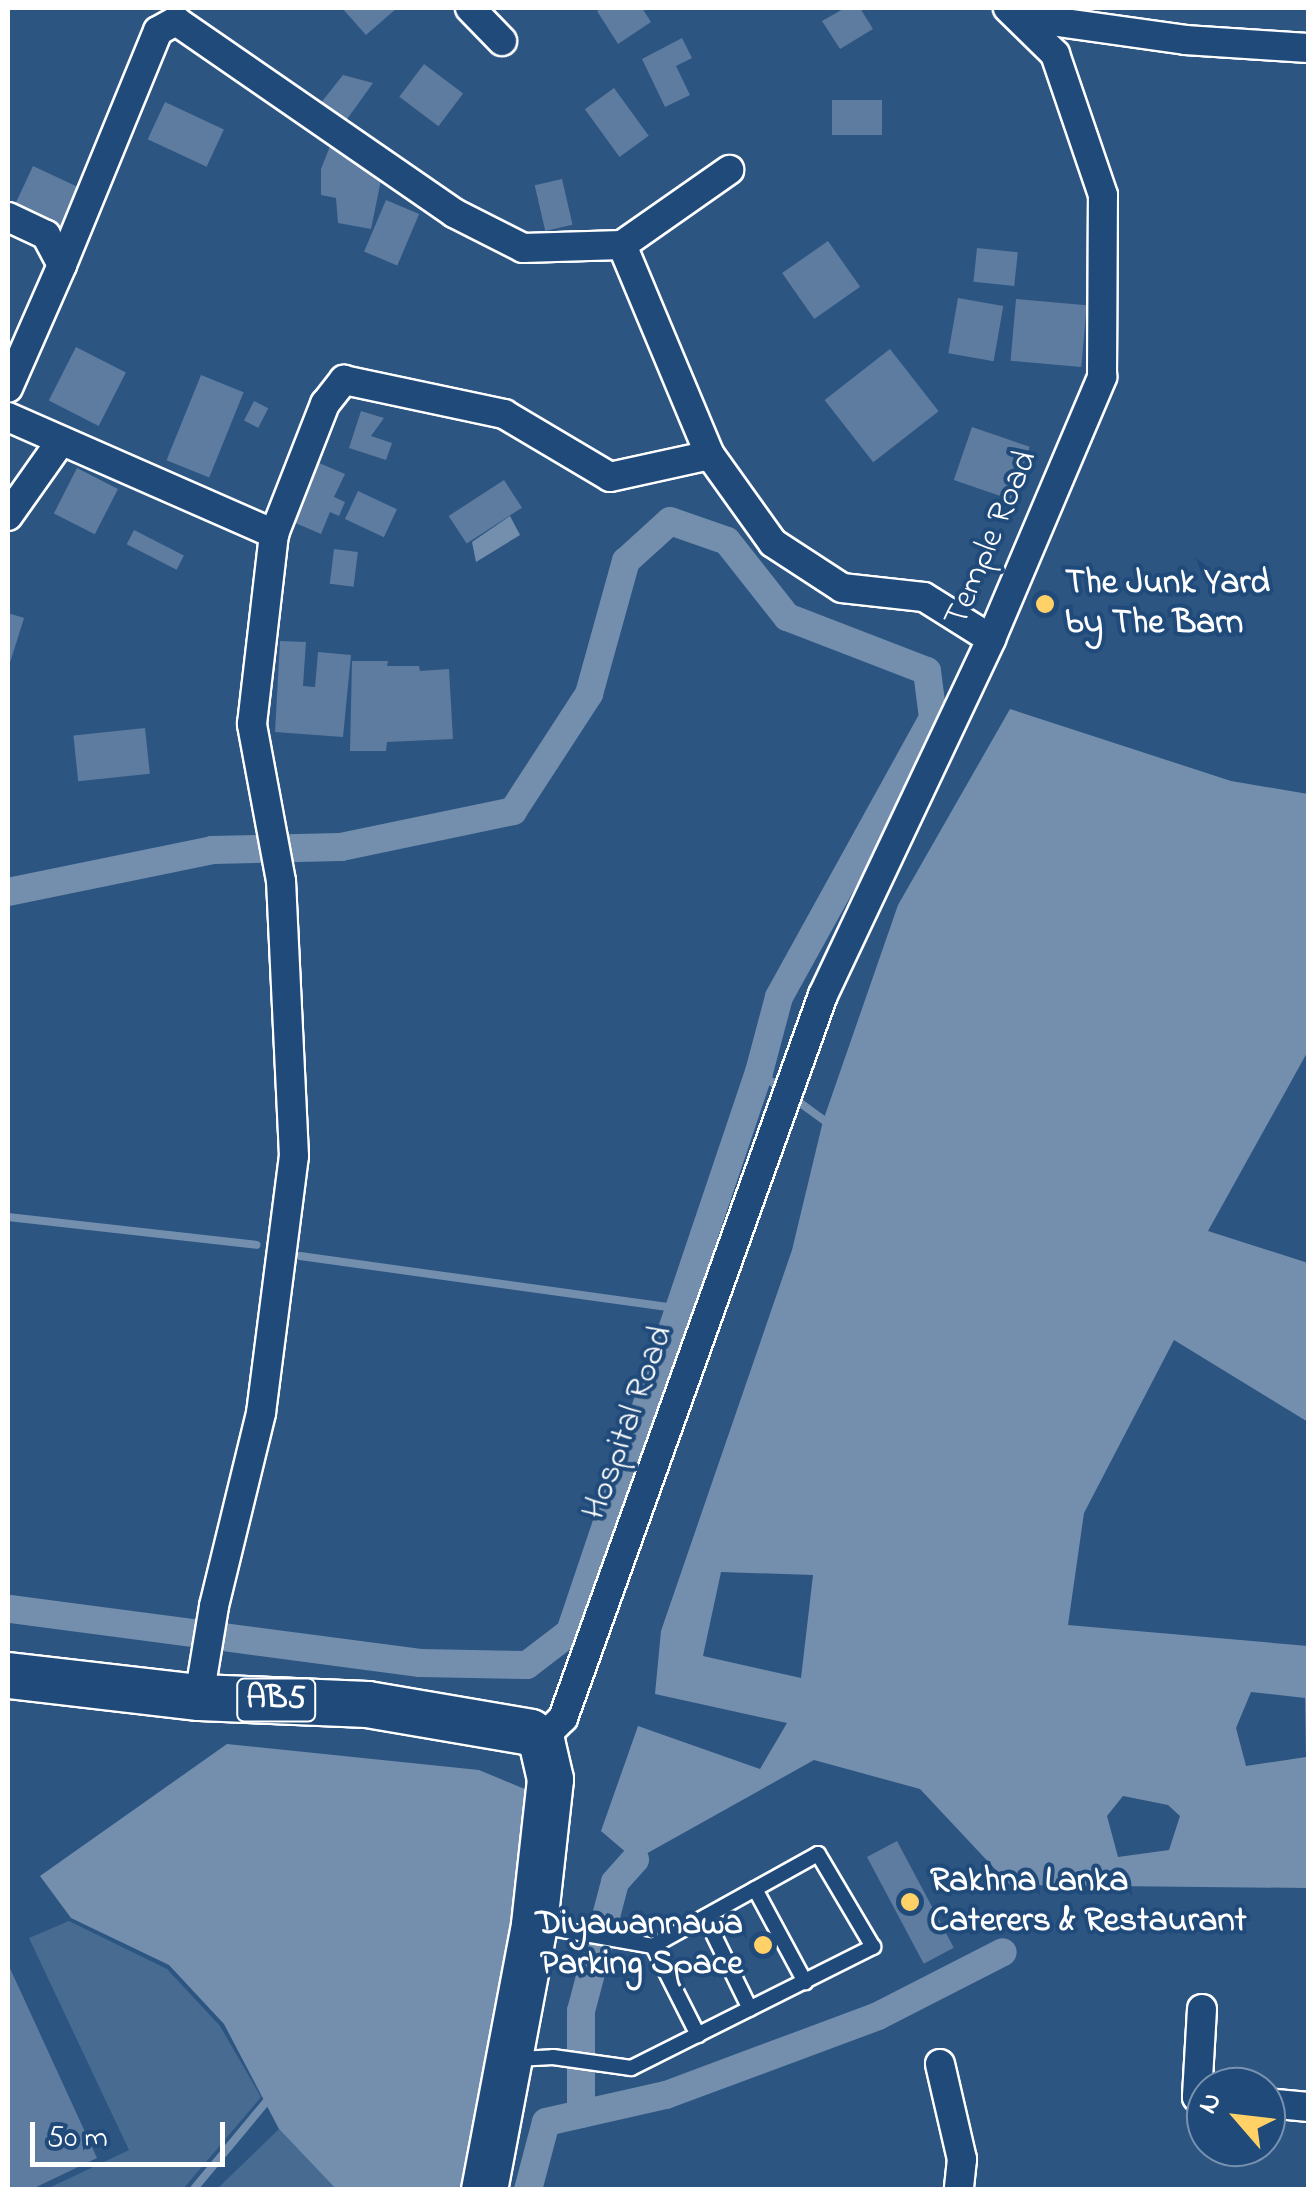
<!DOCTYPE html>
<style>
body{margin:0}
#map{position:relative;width:1316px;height:2197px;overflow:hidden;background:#2c5582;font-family:"Indie Flower",sans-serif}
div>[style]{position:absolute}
.green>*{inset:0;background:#486b92}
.water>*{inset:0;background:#748fad}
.stream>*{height:8px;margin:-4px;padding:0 4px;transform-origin:4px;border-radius:4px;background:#748fad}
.canal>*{height:28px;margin:-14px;padding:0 14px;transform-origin:14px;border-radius:14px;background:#748fad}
.building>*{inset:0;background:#5e7c9f;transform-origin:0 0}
.roads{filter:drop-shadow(2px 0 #fff) drop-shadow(-2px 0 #fff) drop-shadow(0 2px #fff) drop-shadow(0 -2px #fff)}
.lane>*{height:14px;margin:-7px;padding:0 7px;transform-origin:7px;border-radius:7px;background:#1f4a7a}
.street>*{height:28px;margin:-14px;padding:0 14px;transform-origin:14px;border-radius:14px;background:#1f4a7a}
.primary>*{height:45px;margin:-22.5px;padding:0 22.5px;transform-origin:22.5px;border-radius:22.5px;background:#1f4a7a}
.dots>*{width:28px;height:28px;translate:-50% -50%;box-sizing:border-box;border:5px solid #1f4a7a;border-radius:50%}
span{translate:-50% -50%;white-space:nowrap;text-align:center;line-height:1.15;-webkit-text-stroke:8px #1f4a7a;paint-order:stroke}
.shield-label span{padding:2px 8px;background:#1f4a7a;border:2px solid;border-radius:8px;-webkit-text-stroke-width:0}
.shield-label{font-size:32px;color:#fff;font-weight:700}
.street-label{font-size:35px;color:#fff}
.poi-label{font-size:35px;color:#fff;font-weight:700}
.left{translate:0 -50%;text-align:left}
.right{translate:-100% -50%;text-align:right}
.frame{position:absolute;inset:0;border:10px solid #fff;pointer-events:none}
.north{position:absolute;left:1186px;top:2067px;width:100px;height:100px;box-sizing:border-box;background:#1f4a7a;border:2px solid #7992af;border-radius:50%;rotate:298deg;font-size:28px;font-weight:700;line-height:40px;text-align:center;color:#fff}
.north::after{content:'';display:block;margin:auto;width:35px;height:45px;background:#ffd166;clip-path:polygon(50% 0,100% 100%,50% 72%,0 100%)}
.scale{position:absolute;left:30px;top:2122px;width:195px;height:45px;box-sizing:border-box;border:5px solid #fff;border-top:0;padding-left:12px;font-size:30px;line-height:35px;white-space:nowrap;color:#fff;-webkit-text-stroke:8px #1f4a7a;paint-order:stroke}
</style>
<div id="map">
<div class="green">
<i style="clip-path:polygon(69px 1921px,167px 1969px,220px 2026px,261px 2097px,183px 2189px,51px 2187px,129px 2150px,29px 1938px)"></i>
<i style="clip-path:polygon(279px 2129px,336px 2189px,216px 2190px)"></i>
</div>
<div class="water">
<i style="clip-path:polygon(510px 516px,520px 535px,476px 562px,472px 542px)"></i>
<i style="clip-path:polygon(evenodd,1010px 709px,1231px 781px,1308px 794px,1308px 1051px,1208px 1231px,1308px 1263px,1308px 1422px,1174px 1340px,1084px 1513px,1068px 1625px,1308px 1646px,1308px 1888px,1010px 1885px,920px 1789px,814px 1760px,635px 1860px,601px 1831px,638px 1726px,760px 1769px,787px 1723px,655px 1694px,661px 1631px,792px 1250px,823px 1121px,898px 905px,1010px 709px,721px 1572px,813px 1575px,801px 1678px,703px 1656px,721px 1572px,1010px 709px,1251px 1692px,1305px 1698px,1306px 1757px,1246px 1766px,1236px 1728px,1251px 1692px,1010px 709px,1123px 1796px,1168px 1805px,1180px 1816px,1169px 1850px,1118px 1857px,1107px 1816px,1123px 1796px)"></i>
<i style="clip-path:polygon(227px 1744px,479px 1770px,527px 1790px,526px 1844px,460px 2189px,336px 2189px,279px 2129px,224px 2024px,169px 1965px,71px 1918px,40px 1876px)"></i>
</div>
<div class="stream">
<i style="left:759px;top:1072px;width:28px;rotate:38deg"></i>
<i style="left:792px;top:1097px;width:46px;rotate:36.1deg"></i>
<i style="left:8px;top:1217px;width:250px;rotate:6.4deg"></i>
<i style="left:300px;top:1256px;width:384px;rotate:7.9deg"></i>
<i style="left:193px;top:2190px;width:116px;rotate:-50.3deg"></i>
</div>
<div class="canal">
<i style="left:8px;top:892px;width:208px;rotate:-11.6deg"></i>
<i style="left:212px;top:850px;width:129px;rotate:-1.3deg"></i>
<i style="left:341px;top:847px;width:176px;rotate:-11.8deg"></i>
<i style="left:513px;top:811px;width:140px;rotate:-57deg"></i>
<i style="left:589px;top:694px;width:138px;rotate:-74.5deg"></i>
<i style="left:626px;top:561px;width:59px;rotate:-42.3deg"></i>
<i style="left:670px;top:521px;width:60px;rotate:19.3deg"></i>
<i style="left:727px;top:541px;width:97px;rotate:51.7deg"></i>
<i style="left:787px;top:617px;width:150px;rotate:21.1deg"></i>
<i style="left:927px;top:671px;width:47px;rotate:82.7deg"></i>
<i style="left:933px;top:718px;width:319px;rotate:118.9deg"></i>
<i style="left:779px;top:997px;width:78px;rotate:104.9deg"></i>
<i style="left:759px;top:1072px;width:591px;rotate:108.65deg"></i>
<i style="left:570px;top:1632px;width:54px;rotate:142.5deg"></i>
<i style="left:527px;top:1665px;width:107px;rotate:-178.9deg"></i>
<i style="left:420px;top:1663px;width:416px;rotate:-172.5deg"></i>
<i style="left:581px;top:2114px;width:103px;rotate:-90deg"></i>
<i style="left:581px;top:2011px;width:133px;rotate:-75.2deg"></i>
<i style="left:615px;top:1882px;width:30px;rotate:-48deg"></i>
<i style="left:528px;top:2190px;width:70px;rotate:-75.2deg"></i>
<i style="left:546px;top:2122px;width:123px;rotate:-12.7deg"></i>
<i style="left:666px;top:2095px;width:226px;rotate:-20.4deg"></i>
<i style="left:878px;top:2016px;width:140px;rotate:-27.1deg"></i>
</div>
<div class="building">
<i style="clip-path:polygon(342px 8px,397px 8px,366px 35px)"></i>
<i style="clip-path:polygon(603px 8px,642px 8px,651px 22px,618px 44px,597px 11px)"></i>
<i style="clip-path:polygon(845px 8px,860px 8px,873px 29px,840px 49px,822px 21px)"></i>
<i style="clip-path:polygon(682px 38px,692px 58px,676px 66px,690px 95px,665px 107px,642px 59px)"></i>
<i style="left:424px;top:64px;width:49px;height:41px;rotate:37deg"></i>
<i style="clip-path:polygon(343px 75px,373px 83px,345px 122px,320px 104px)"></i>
<i style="left:614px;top:88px;width:59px;height:36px;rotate:54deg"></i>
<i style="left:882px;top:100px;width:35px;height:50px;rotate:90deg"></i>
<i style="left:165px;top:102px;width:65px;height:41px;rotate:25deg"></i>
<i style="clip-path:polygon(332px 141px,381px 180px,371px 229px,338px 223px,336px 198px,321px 195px,321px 169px)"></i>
<i style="left:33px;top:166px;width:52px;height:43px;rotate:25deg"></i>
<i style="left:562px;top:179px;width:47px;height:28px;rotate:77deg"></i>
<i style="left:386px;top:200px;width:36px;height:56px;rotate:23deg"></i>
<i style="left:828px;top:241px;width:56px;height:56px;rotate:55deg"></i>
<i style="left:977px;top:248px;width:41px;height:34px;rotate:6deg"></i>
<i style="left:958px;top:298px;width:46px;height:56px;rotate:10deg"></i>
<i style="left:1016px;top:299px;width:71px;height:62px;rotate:5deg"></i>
<i style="left:76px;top:347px;width:56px;height:60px;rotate:27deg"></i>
<i style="left:890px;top:349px;width:79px;height:83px;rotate:52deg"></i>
<i style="left:201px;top:375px;width:46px;height:92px;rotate:22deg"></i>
<i style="left:254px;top:401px;width:16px;height:22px;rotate:27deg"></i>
<i style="clip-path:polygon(361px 411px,384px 418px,371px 436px,392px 443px,386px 460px,349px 448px)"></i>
<i style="left:972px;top:427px;width:61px;height:56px;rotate:19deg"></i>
<i style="clip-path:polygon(312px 460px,345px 474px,334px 497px,345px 502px,339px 516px,330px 512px,321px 534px,286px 519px)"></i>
<i style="left:77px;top:468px;width:46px;height:51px;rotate:27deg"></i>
<i style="left:504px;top:480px;width:33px;height:66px;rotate:57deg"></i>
<i style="left:358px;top:491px;width:43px;height:31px;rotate:25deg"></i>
<i style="left:134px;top:530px;width:56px;height:16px;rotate:27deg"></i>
<i style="left:334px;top:549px;width:24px;height:35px;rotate:7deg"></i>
<i style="clip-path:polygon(8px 613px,24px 618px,8px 669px)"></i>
<i style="clip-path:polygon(280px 641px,306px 642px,303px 686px,315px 687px,318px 652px,351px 655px,343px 737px,275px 732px)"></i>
<i style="clip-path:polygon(352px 661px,388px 661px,387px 666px,419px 666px,420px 671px,449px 669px,453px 739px,387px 742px,386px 751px,350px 751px)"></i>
<i style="left:145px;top:728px;width:46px;height:72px;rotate:84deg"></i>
<i style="left:897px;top:1841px;width:121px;height:34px;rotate:62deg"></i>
<i style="clip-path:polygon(8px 1964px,97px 2158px,30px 2190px,8px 2190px)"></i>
</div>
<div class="roads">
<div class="lane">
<i style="left:755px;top:1889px;width:106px;rotate:61.7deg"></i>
<i style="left:705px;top:1917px;width:102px;rotate:63.9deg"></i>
<i style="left:653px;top:1946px;width:100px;rotate:63.2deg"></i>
<i style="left:517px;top:2059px;width:36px;rotate:-3deg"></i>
<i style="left:553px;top:2057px;width:79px;rotate:8deg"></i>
<i style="left:631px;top:2068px;width:271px;rotate:-26.6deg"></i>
<i style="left:873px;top:1947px;width:108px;rotate:-120.6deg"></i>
<i style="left:818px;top:1854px;width:189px;rotate:150.9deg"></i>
<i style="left:653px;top:1946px;width:116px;rotate:-170deg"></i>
</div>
<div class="street">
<i style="left:470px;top:8px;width:46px;rotate:45.9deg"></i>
<i style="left:1022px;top:17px;width:165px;rotate:8deg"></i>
<i style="left:1185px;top:40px;width:123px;rotate:3.7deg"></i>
<i style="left:8px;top:217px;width:42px;rotate:25.3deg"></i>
<i style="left:46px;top:235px;width:34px;rotate:62deg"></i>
<i style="left:62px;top:265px;width:134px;rotate:113.7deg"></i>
<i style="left:622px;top:245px;width:228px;rotate:67.3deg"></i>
<i style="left:710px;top:455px;width:108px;rotate:54.4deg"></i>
<i style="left:773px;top:543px;width:82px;rotate:33.1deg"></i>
<i style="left:842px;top:588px;width:82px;rotate:6.3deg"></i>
<i style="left:924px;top:597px;width:79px;rotate:32.1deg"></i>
<i style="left:62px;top:265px;width:253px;rotate:-67.7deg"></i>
<i style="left:158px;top:31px;width:21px;rotate:-29deg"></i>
<i style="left:176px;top:21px;width:338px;rotate:34.6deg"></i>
<i style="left:454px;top:213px;width:77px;rotate:26.9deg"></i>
<i style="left:523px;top:248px;width:99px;rotate:-1.7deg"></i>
<i style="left:622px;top:245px;width:131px;rotate:-35deg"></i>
<i style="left:8px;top:417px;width:291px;rotate:23.7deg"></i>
<i style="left:8px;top:516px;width:92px;rotate:-54.8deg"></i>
<i style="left:199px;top:1697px;width:92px;rotate:-80.6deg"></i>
<i style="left:214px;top:1606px;width:199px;rotate:-76.3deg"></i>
<i style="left:261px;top:1413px;width:259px;rotate:-82.7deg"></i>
<i style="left:294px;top:1156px;width:275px;rotate:-92.7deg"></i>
<i style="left:281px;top:881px;width:160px;rotate:-100.5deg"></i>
<i style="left:252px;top:724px;width:191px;rotate:-83.4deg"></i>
<i style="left:274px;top:534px;width:140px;rotate:-68.6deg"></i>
<i style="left:325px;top:404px;width:31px;rotate:-52deg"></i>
<i style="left:344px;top:380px;width:164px;rotate:12deg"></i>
<i style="left:504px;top:414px;width:123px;rotate:30.7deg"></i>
<i style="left:610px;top:477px;width:102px;rotate:-12.4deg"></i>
<i style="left:541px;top:1740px;width:31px;rotate:-45deg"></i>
<i style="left:563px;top:1718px;width:768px;rotate:-70.22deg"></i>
<i style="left:823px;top:995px;width:394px;rotate:-64.7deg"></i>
<i style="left:991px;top:639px;width:285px;rotate:-67deg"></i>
<i style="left:1102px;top:377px;width:182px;rotate:-89.7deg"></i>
<i style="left:1103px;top:195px;width:149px;rotate:-108.8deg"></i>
<i style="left:1055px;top:54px;width:66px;rotate:-135.6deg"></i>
<i style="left:1202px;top:2009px;width:88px;rotate:93.3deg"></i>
<i style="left:1197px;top:2097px;width:9px;rotate:6deg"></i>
<i style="left:940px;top:2064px;width:98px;rotate:77deg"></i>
<i style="left:962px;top:2159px;width:31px;rotate:96deg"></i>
<i style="left:1266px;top:2103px;width:42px;rotate:5.4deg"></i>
</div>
<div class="primary">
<i style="left:8px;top:1675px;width:192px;rotate:6.6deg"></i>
<i style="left:199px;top:1697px;width:168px;rotate:2.4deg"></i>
<i style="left:367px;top:1704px;width:165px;rotate:9.7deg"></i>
<i style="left:530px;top:1732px;width:14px;rotate:36deg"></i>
<i style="left:541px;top:1740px;width:40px;rotate:77deg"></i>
<i style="left:550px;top:1779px;width:147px;rotate:96.3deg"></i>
<i style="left:534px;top:1925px;width:270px;rotate:100.7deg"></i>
</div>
</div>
<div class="dots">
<i style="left:1045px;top:604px;background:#ffd166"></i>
<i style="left:910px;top:1902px;background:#ffd166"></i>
<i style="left:763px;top:1945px;background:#ffd166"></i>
</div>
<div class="shield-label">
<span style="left:276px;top:1700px">AB5</span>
</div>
<div class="street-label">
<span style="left:992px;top:539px;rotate:-67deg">Temple Road</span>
<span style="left:629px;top:1423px;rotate:-70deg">Hospital Road</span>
</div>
<div class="poi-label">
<span class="left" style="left:1065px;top:604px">The Junk Yard<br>by The Barn</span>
<span class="left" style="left:930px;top:1902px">Rakhna Lanka<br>Caterers &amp; Restaurant</span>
<span class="right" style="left:743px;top:1945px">Diyawannawa<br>Parking Space</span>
</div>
<div class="frame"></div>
<div class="north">N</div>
<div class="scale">50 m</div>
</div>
